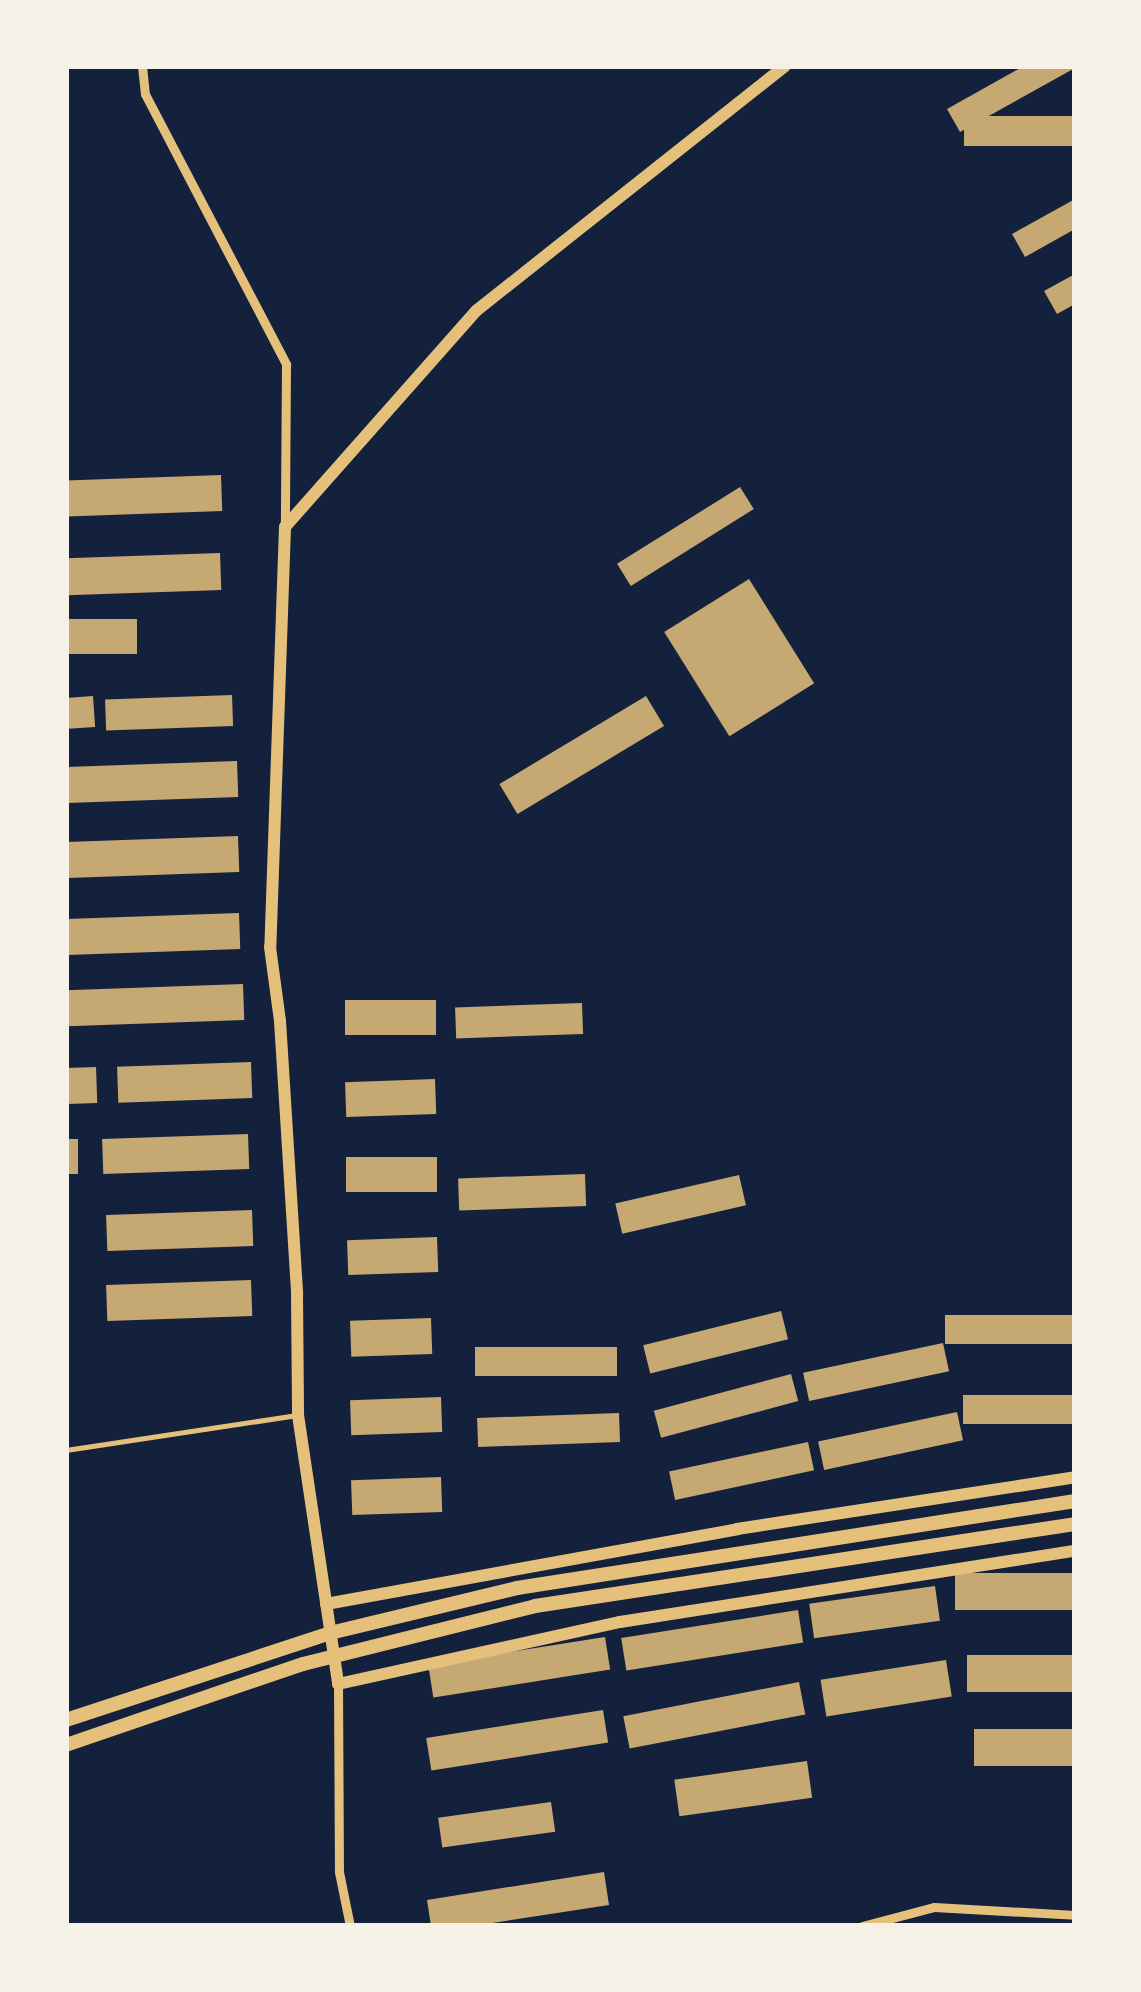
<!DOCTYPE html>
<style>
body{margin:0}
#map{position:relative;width:1141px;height:1992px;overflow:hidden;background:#14213d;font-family:"Crimson Pro",serif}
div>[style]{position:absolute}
.building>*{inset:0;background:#c6a872;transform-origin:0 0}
.service>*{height:4.5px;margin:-2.25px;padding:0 2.25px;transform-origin:2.25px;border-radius:2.25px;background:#e5c07b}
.minor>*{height:9px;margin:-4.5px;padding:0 4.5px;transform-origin:4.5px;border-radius:4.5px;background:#e5c07b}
.tertiary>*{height:12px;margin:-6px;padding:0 6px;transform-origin:6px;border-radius:6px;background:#e5c07b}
.secondary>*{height:14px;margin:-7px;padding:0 7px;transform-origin:7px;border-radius:7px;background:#e5c07b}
span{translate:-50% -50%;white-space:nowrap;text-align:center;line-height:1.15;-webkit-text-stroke:9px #f6f1e7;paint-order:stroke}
.frame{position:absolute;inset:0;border:69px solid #f6f1e7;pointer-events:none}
</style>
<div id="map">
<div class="building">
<i style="clip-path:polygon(1024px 66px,1075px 68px,960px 132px,947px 109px)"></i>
<i style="left:1075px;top:116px;width:30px;height:111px;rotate:90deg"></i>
<i style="clip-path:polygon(1075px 199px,1075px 229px,1025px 257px,1012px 234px)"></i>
<i style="clip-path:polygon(1075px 274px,1075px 304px,1057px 314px,1044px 291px)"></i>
<i style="left:221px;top:475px;width:36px;height:155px;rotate:88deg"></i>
<i style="left:740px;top:487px;width:26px;height:145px;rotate:58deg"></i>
<i style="left:220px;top:553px;width:37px;height:154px;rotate:88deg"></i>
<i style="left:749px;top:579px;width:123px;height:100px;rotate:58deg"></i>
<i style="left:137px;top:619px;width:35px;height:71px;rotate:90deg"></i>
<i style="left:232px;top:695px;width:31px;height:127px;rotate:88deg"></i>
<i style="left:93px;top:696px;width:31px;height:27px;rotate:86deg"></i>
<i style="left:646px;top:696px;width:35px;height:171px;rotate:59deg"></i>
<i style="left:237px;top:761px;width:36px;height:171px;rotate:88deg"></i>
<i style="left:238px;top:836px;width:36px;height:172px;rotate:88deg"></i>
<i style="left:239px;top:913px;width:36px;height:173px;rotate:88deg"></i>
<i style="left:243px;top:984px;width:36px;height:177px;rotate:88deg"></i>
<i style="left:436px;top:1000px;width:35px;height:91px;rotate:90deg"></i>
<i style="left:582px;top:1003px;width:31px;height:127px;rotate:88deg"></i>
<i style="left:251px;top:1062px;width:36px;height:134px;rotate:88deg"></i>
<i style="left:96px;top:1067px;width:36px;height:30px;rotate:88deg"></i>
<i style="left:435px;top:1079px;width:35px;height:90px;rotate:88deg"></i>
<i style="left:248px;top:1134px;width:35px;height:146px;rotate:88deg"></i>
<i style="left:66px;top:1139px;width:12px;height:35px"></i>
<i style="left:437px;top:1157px;width:35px;height:91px;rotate:90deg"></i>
<i style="left:585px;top:1174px;width:32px;height:127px;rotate:88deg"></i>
<i style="left:739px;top:1175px;width:31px;height:127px;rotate:77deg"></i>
<i style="left:252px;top:1210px;width:36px;height:146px;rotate:88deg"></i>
<i style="left:437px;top:1237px;width:35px;height:90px;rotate:88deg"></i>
<i style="left:251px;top:1280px;width:36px;height:145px;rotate:88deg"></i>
<i style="left:781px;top:1311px;width:29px;height:142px;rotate:76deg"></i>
<i style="left:1075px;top:1315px;width:29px;height:130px;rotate:90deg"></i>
<i style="left:431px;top:1318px;width:36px;height:81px;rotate:88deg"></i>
<i style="left:943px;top:1343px;width:29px;height:143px;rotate:78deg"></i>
<i style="left:617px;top:1347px;width:29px;height:142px;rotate:90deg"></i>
<i style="left:791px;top:1374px;width:28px;height:142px;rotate:75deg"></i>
<i style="left:1075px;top:1395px;width:29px;height:112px;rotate:90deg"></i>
<i style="left:441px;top:1397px;width:35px;height:91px;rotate:88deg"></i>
<i style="left:957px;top:1412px;width:29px;height:142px;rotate:78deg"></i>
<i style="left:619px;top:1413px;width:29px;height:142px;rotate:88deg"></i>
<i style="left:808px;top:1442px;width:29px;height:142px;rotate:78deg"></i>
<i style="left:441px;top:1477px;width:35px;height:90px;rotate:88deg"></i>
<i style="left:1075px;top:1573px;width:37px;height:120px;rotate:90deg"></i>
<i style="left:935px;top:1586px;width:35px;height:127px;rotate:82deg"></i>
<i style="left:798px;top:1610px;width:33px;height:179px;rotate:81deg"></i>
<i style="left:605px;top:1637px;width:33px;height:179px;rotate:81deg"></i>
<i style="left:1075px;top:1655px;width:37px;height:108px;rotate:90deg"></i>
<i style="left:946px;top:1660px;width:37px;height:127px;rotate:81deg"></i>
<i style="left:799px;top:1682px;width:33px;height:179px;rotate:79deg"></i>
<i style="left:603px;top:1710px;width:33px;height:179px;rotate:81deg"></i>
<i style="left:1075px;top:1729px;width:37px;height:101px;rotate:90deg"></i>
<i style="left:807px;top:1761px;width:37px;height:134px;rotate:82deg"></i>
<i style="left:551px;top:1802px;width:30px;height:114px;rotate:82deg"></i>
<i style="clip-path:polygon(604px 1872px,609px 1905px,473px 1926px,431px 1926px,427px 1900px)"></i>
</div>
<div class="service">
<i style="left:66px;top:1450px;width:235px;rotate:-8.6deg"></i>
</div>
<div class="minor">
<i style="left:142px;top:66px;width:28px;rotate:84deg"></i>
<i style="left:145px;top:94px;width:305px;rotate:62.4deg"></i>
<i style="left:286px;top:364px;width:163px;rotate:90.4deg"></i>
<i style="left:338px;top:1684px;width:188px;rotate:89.7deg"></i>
<i style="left:339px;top:1872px;width:55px;rotate:78.5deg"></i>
<i style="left:862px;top:1926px;width:74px;rotate:-14.8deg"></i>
<i style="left:934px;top:1907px;width:141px;rotate:3.2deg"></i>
</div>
<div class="tertiary">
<i style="left:785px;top:66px;width:394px;rotate:141.6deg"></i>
<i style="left:476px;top:311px;width:288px;rotate:131.5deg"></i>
<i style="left:285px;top:527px;width:420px;rotate:92deg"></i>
<i style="left:270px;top:947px;width:75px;rotate:82.3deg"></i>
<i style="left:280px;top:1021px;width:274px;rotate:86.4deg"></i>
<i style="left:297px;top:1294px;width:121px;rotate:89.5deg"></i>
<i style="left:298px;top:1415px;width:272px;rotate:81.5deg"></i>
<i style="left:338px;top:1684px;width:289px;rotate:-12.4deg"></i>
<i style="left:620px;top:1622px;width:461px;rotate:-8.9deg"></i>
<i style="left:326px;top:1604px;width:418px;rotate:-10.3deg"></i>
<i style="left:737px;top:1529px;width:342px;rotate:-8.7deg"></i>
</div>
<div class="secondary">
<i style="left:66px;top:1720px;width:278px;rotate:-18.2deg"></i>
<i style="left:330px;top:1633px;width:192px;rotate:-13.5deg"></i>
<i style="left:517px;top:1588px;width:565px;rotate:-8.86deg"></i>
<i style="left:66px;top:1745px;width:250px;rotate:-18.9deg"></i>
<i style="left:303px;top:1664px;width:239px;rotate:-14deg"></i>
<i style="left:535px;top:1606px;width:546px;rotate:-8.63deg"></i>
</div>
<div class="frame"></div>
</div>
